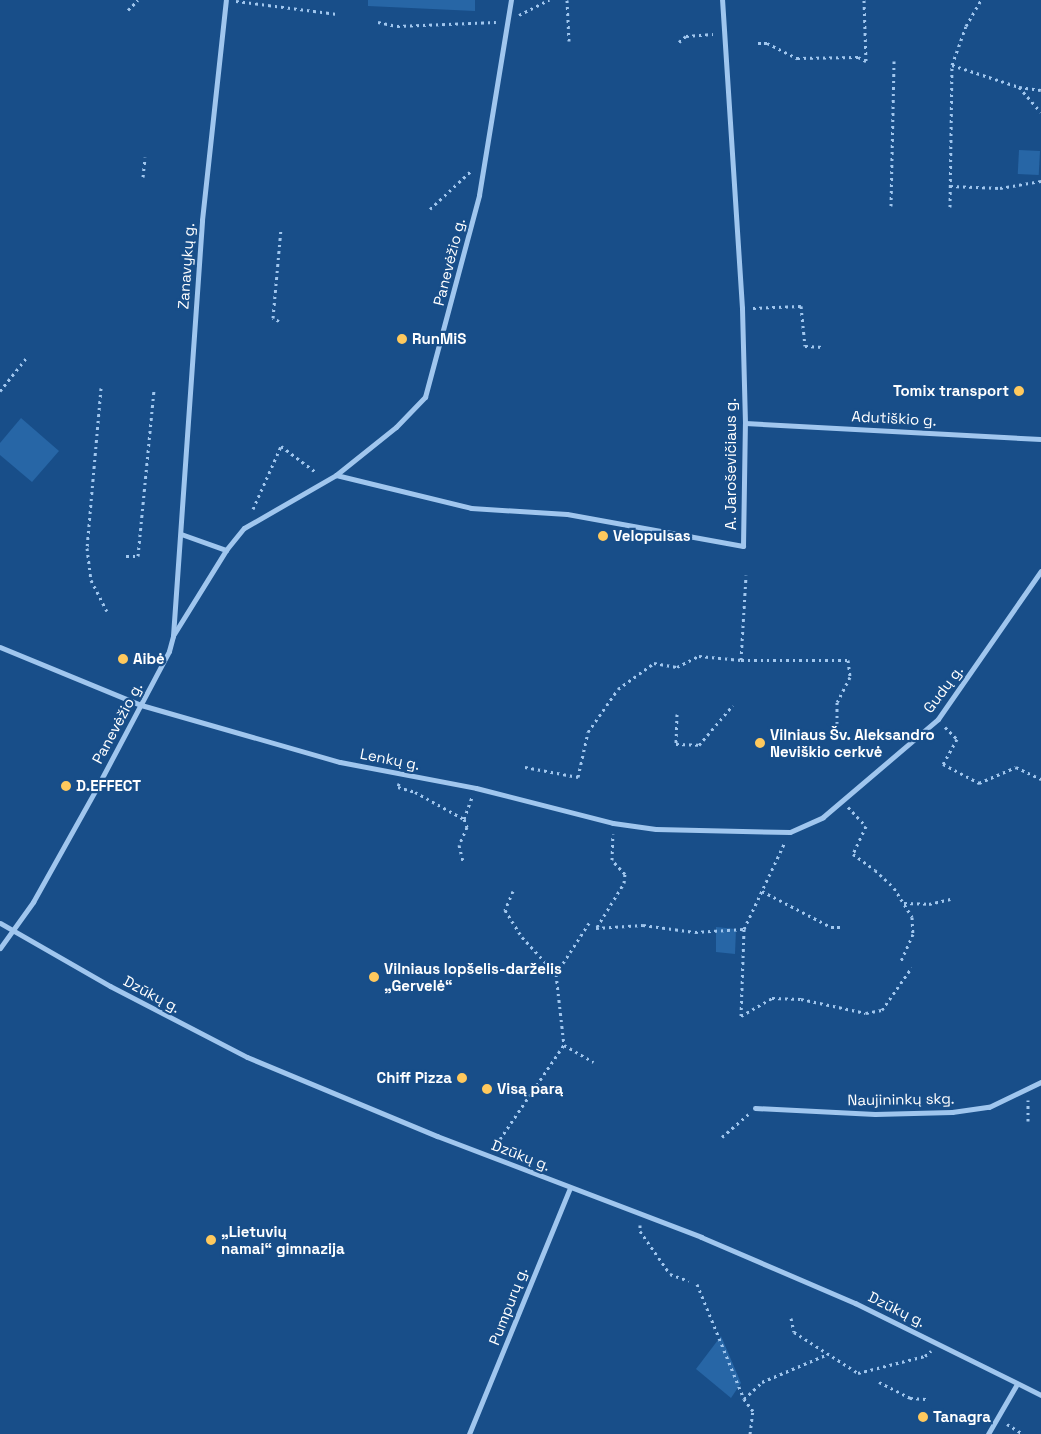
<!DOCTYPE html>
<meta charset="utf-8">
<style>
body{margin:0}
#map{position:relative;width:1041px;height:1434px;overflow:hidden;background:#184e89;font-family:"Space Grotesk",sans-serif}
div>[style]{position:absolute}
.green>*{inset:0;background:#2766a6;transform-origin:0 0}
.path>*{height:3px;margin-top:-1.5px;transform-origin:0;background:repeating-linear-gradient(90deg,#a0c6ee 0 2.5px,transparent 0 6.5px)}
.minor>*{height:5px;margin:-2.5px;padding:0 2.5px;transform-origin:2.5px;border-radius:2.5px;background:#a0c6ee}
.dots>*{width:14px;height:14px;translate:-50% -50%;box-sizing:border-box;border:2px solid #184e89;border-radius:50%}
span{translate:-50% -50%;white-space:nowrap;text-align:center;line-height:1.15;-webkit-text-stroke:4.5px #184e89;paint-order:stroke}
.street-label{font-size:15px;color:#fff}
.poi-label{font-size:15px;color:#fff;font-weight:700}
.left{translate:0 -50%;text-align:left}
.right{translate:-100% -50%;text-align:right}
</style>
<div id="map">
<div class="green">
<i style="clip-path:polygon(368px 0,475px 0,475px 11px,368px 6px)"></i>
<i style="left:1019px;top:150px;width:21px;height:24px;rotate:3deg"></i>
<i style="clip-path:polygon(21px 418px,59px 451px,32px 482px,0 455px,0 443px)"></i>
<i style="clip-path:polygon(716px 927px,736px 929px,735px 954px,716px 952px)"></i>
<i style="clip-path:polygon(721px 1336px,741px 1383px,731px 1398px,696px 1369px)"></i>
</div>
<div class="path">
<i style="left:567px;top:0;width:41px;rotate:87.2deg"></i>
<i style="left:236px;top:1px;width:102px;rotate:7.3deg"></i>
<i style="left:128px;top:10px;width:14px;rotate:-45deg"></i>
<i style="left:519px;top:15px;width:34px;rotate:-27deg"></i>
<i style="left:378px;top:22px;width:19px;rotate:12deg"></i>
<i style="left:397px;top:26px;width:99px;rotate:-2.3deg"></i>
<i style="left:679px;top:42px;width:9px;rotate:-41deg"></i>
<i style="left:686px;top:36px;width:27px;rotate:-4deg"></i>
<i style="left:758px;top:43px;width:9px"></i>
<i style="left:767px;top:43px;width:34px;rotate:27deg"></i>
<i style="left:797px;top:58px;width:61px;rotate:-0.9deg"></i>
<i style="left:858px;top:57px;width:9px;rotate:27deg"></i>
<i style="left:866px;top:61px;width:61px;rotate:-91.9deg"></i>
<i style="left:952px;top:65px;width:71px;rotate:18.2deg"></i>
<i style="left:1019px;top:87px;width:33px;rotate:49deg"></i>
<i style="left:1019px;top:87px;width:22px;rotate:8deg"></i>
<i style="left:143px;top:177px;width:20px;rotate:-84deg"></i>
<i style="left:950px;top:186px;width:50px;rotate:2.3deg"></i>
<i style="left:1000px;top:188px;width:42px;rotate:-9.7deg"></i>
<i style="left:891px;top:206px;width:145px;rotate:-88.8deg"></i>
<i style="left:950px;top:207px;width:142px;rotate:-89.2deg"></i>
<i style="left:952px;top:65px;width:41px;rotate:-70.3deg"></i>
<i style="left:966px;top:26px;width:30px;rotate:-60deg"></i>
<i style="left:430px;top:209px;width:56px;rotate:-42.8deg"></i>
<i style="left:753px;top:308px;width:48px;rotate:-2.4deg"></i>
<i style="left:801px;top:306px;width:40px;rotate:84.3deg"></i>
<i style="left:805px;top:346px;width:19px;rotate:3deg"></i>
<i style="left:279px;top:321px;width:7px;rotate:-153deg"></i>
<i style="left:273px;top:318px;width:89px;rotate:-84.9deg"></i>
<i style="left:101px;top:388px;width:161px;rotate:95deg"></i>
<i style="left:87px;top:548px;width:32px;rotate:83deg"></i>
<i style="left:91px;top:580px;width:35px;rotate:63deg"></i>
<i style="left:0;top:391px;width:43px;rotate:-51.5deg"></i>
<i style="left:253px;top:509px;width:69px;rotate:-66deg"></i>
<i style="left:281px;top:446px;width:45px;rotate:36.9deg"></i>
<i style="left:126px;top:556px;width:12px"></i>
<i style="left:138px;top:556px;width:166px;rotate:-84.5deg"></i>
<i style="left:741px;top:660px;width:107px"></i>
<i style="left:848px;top:660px;width:17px;rotate:83deg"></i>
<i style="left:850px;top:677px;width:28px;rotate:117deg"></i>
<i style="left:837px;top:702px;width:32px;rotate:90deg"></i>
<i style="left:677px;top:714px;width:30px;rotate:92deg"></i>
<i style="left:676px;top:744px;width:23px;rotate:2deg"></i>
<i style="left:699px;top:745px;width:52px;rotate:-49.6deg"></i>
<i style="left:945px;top:727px;width:17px;rotate:45deg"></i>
<i style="left:957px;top:739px;width:29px;rotate:119deg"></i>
<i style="left:943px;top:764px;width:41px;rotate:27.8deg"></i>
<i style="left:979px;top:783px;width:40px;rotate:-23.4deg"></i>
<i style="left:1016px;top:767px;width:28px;rotate:26deg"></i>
<i style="left:525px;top:767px;width:54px;rotate:10.7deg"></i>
<i style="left:578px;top:777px;width:46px;rotate:-77.5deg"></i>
<i style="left:588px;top:732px;width:52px;rotate:-55.1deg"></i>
<i style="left:618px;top:689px;width:44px;rotate:-35.8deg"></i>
<i style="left:654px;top:663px;width:23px;rotate:10deg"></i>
<i style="left:677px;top:667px;width:25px;rotate:-27deg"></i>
<i style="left:699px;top:656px;width:42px;rotate:5.4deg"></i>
<i style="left:741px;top:660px;width:85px;rotate:-86.6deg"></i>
<i style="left:399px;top:783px;width:4px;rotate:104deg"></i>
<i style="left:398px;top:787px;width:18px;rotate:16deg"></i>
<i style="left:415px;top:792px;width:56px;rotate:28.9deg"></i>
<i style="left:464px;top:819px;width:9px;rotate:69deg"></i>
<i style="left:467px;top:827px;width:20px;rotate:114deg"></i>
<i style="left:459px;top:845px;width:16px;rotate:76deg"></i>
<i style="left:848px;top:807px;width:26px;rotate:47deg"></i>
<i style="left:866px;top:826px;width:31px;rotate:115deg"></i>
<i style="left:853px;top:854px;width:27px;rotate:36deg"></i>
<i style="left:875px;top:870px;width:26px;rotate:43deg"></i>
<i style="left:894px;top:888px;width:34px;rotate:58deg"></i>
<i style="left:912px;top:917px;width:17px;rotate:87deg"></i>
<i style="left:913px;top:934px;width:30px;rotate:114deg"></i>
<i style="left:464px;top:819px;width:23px;rotate:-70deg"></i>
<i style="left:513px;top:891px;width:21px;rotate:113deg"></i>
<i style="left:505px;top:910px;width:32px;rotate:58deg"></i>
<i style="left:522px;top:937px;width:50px;rotate:47.4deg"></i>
<i style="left:556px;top:974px;width:71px;rotate:83.6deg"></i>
<i style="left:762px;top:891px;width:78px;rotate:27.6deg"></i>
<i style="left:831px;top:927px;width:10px"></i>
<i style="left:904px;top:903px;width:25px;rotate:2deg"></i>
<i style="left:929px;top:904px;width:22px;rotate:-13deg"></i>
<i style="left:597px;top:927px;width:52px;rotate:-58.5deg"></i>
<i style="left:624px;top:883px;width:9px;rotate:-84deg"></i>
<i style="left:625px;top:874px;width:19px;rotate:-133deg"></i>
<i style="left:612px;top:860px;width:26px;rotate:-88deg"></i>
<i style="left:596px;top:928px;width:47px;rotate:-3.7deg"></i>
<i style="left:643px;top:925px;width:52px;rotate:7.7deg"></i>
<i style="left:695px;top:932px;width:49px;rotate:-3.5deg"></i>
<i style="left:556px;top:974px;width:61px;rotate:-57.1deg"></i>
<i style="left:741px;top:1016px;width:36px;rotate:-30deg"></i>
<i style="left:772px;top:998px;width:29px;rotate:2deg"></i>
<i style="left:801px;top:999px;width:66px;rotate:12.2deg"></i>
<i style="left:866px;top:1013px;width:16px;rotate:-11deg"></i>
<i style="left:882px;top:1010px;width:52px;rotate:-55.1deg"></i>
<i style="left:741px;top:1016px;width:87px;rotate:-88deg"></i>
<i style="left:744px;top:929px;width:96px;rotate:-64.8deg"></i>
<i style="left:1028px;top:1121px;width:21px;rotate:-90deg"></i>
<i style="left:722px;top:1137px;width:35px;rotate:-41deg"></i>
<i style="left:500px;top:1139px;width:114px;rotate:-55.8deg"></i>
<i style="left:564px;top:1045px;width:34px;rotate:30deg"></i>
<i style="left:640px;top:1225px;width:6px;rotate:90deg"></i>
<i style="left:640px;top:1231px;width:52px;rotate:55.1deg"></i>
<i style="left:670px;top:1274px;width:20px;rotate:20deg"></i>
<i style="left:697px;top:1284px;width:124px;rotate:67.8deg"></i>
<i style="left:791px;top:1318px;width:14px;rotate:78deg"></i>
<i style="left:794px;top:1332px;width:76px;rotate:32.6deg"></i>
<i style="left:858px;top:1373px;width:69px;rotate:-14.2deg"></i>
<i style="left:925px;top:1356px;width:8px;rotate:-40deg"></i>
<i style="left:879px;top:1382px;width:35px;rotate:27deg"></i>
<i style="left:910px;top:1398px;width:16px;rotate:4deg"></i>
<i style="left:1007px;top:1424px;width:19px;rotate:32deg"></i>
<i style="left:750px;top:1434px;width:23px;rotate:-83deg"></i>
<i style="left:753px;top:1411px;width:15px;rotate:-127deg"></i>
<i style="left:744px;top:1399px;width:25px;rotate:-43deg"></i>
<i style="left:762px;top:1382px;width:72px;rotate:-23deg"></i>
</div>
<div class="minor">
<i style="left:745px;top:423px;width:296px;rotate:3.1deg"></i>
<i style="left:336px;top:475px;width:139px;rotate:13.7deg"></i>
<i style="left:471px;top:508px;width:96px;rotate:3.6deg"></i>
<i style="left:567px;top:514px;width:179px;rotate:10.3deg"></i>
<i style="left:743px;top:546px;width:123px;rotate:-89.1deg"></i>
<i style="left:745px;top:423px;width:115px;rotate:-91.5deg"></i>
<i style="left:742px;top:308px;width:309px;rotate:-93.7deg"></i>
<i style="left:181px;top:534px;width:48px;rotate:19.6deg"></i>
<i style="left:174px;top:634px;width:99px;rotate:-58.2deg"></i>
<i style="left:226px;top:550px;width:28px;rotate:-51deg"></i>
<i style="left:244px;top:528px;width:106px;rotate:-29.9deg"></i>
<i style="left:336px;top:475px;width:77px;rotate:-38.7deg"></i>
<i style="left:396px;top:427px;width:42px;rotate:-46deg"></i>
<i style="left:425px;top:397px;width:209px;rotate:-75deg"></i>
<i style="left:479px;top:195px;width:198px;rotate:-80.7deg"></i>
<i style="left:0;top:647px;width:152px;rotate:22.4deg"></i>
<i style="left:141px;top:705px;width:207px;rotate:16deg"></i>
<i style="left:340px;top:762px;width:138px;rotate:10.8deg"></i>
<i style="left:476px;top:788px;width:141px;rotate:14.3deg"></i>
<i style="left:613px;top:823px;width:43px;rotate:7.9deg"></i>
<i style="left:656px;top:829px;width:134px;rotate:1.3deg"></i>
<i style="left:790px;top:832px;width:36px;rotate:-24deg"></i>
<i style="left:823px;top:817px;width:151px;rotate:-40.4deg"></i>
<i style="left:938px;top:719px;width:180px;rotate:-55.2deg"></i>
<i style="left:0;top:923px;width:127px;rotate:29.8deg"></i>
<i style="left:110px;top:986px;width:154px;rotate:27.4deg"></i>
<i style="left:247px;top:1057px;width:206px;rotate:22.6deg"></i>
<i style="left:437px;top:1136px;width:283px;rotate:20.9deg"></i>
<i style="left:701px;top:1237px;width:168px;rotate:23.2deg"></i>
<i style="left:855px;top:1303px;width:208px;rotate:26.3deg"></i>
<i style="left:0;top:948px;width:57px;rotate:-54.3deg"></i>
<i style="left:33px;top:902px;width:127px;rotate:-60.8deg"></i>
<i style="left:95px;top:791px;width:158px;rotate:-62.1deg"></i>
<i style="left:169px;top:651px;width:16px;rotate:-75deg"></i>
<i style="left:173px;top:636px;width:417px;rotate:-86deg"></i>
<i style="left:202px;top:220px;width:221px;rotate:-83.8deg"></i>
<i style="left:755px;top:1108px;width:120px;rotate:2.9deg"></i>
<i style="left:875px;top:1114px;width:77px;rotate:-1.5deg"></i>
<i style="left:952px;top:1112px;width:37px;rotate:-8deg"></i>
<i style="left:989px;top:1107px;width:58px;rotate:-25.7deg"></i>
<i style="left:469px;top:1434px;width:266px;rotate:-67.7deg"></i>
<i style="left:988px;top:1434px;width:58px;rotate:-59.9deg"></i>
</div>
<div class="dots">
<i style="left:402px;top:339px;background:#ffc95d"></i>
<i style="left:1019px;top:391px;background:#ffc95d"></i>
<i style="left:603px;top:536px;background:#ffc95d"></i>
<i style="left:123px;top:659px;background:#ffc95d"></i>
<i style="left:760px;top:743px;background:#ffc95d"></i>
<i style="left:66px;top:786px;background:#ffc95d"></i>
<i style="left:374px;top:977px;background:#ffc95d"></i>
<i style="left:462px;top:1078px;background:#ffc95d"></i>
<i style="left:487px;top:1089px;background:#ffc95d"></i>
<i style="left:211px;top:1240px;background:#ffc95d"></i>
<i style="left:923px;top:1417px;background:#ffc95d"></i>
</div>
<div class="street-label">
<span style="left:449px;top:262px;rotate:-76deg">Panevėžio g.</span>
<span style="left:186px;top:266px;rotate:-86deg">Zanavykų g.</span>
<span style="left:894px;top:418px;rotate:3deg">Adutiškio g.</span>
<span style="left:731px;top:464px;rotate:-90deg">A. Jaroševičiaus g.</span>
<span style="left:943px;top:689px;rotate:-53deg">Gudų g.</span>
<span style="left:117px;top:723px;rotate:-62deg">Panevėžio g.</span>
<span style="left:390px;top:759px;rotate:11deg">Lenkų g.</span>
<span style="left:152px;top:994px;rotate:28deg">Dzūkų g.</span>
<span style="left:901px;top:1099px;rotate:-1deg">Naujininkų skg.</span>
<span style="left:521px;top:1155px;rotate:21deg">Dzūkų g.</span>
<span style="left:508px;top:1306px;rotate:-69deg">Pumpurų g.</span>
<span style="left:897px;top:1309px;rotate:26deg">Dzūkų g.</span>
</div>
<div class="poi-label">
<span class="left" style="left:412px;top:339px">RunMiS</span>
<span class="right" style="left:1009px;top:391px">Tomix transport</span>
<span class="left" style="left:613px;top:536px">Velopulsas</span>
<span class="left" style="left:133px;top:659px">Aibė</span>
<span class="left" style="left:770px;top:743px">Vilniaus Šv. Aleksandro<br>Neviškio cerkvė</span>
<span class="left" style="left:76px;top:786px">D.EFFECT</span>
<span class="left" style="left:384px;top:977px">Vilniaus lopšelis-darželis<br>„Gervelė“</span>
<span class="right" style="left:452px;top:1078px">Chiff Pizza</span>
<span class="left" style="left:497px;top:1089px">Visą parą</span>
<span class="left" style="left:221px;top:1240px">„Lietuvių<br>namai“ gimnazija</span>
<span class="left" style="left:933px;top:1417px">Tanagra</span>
</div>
</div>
